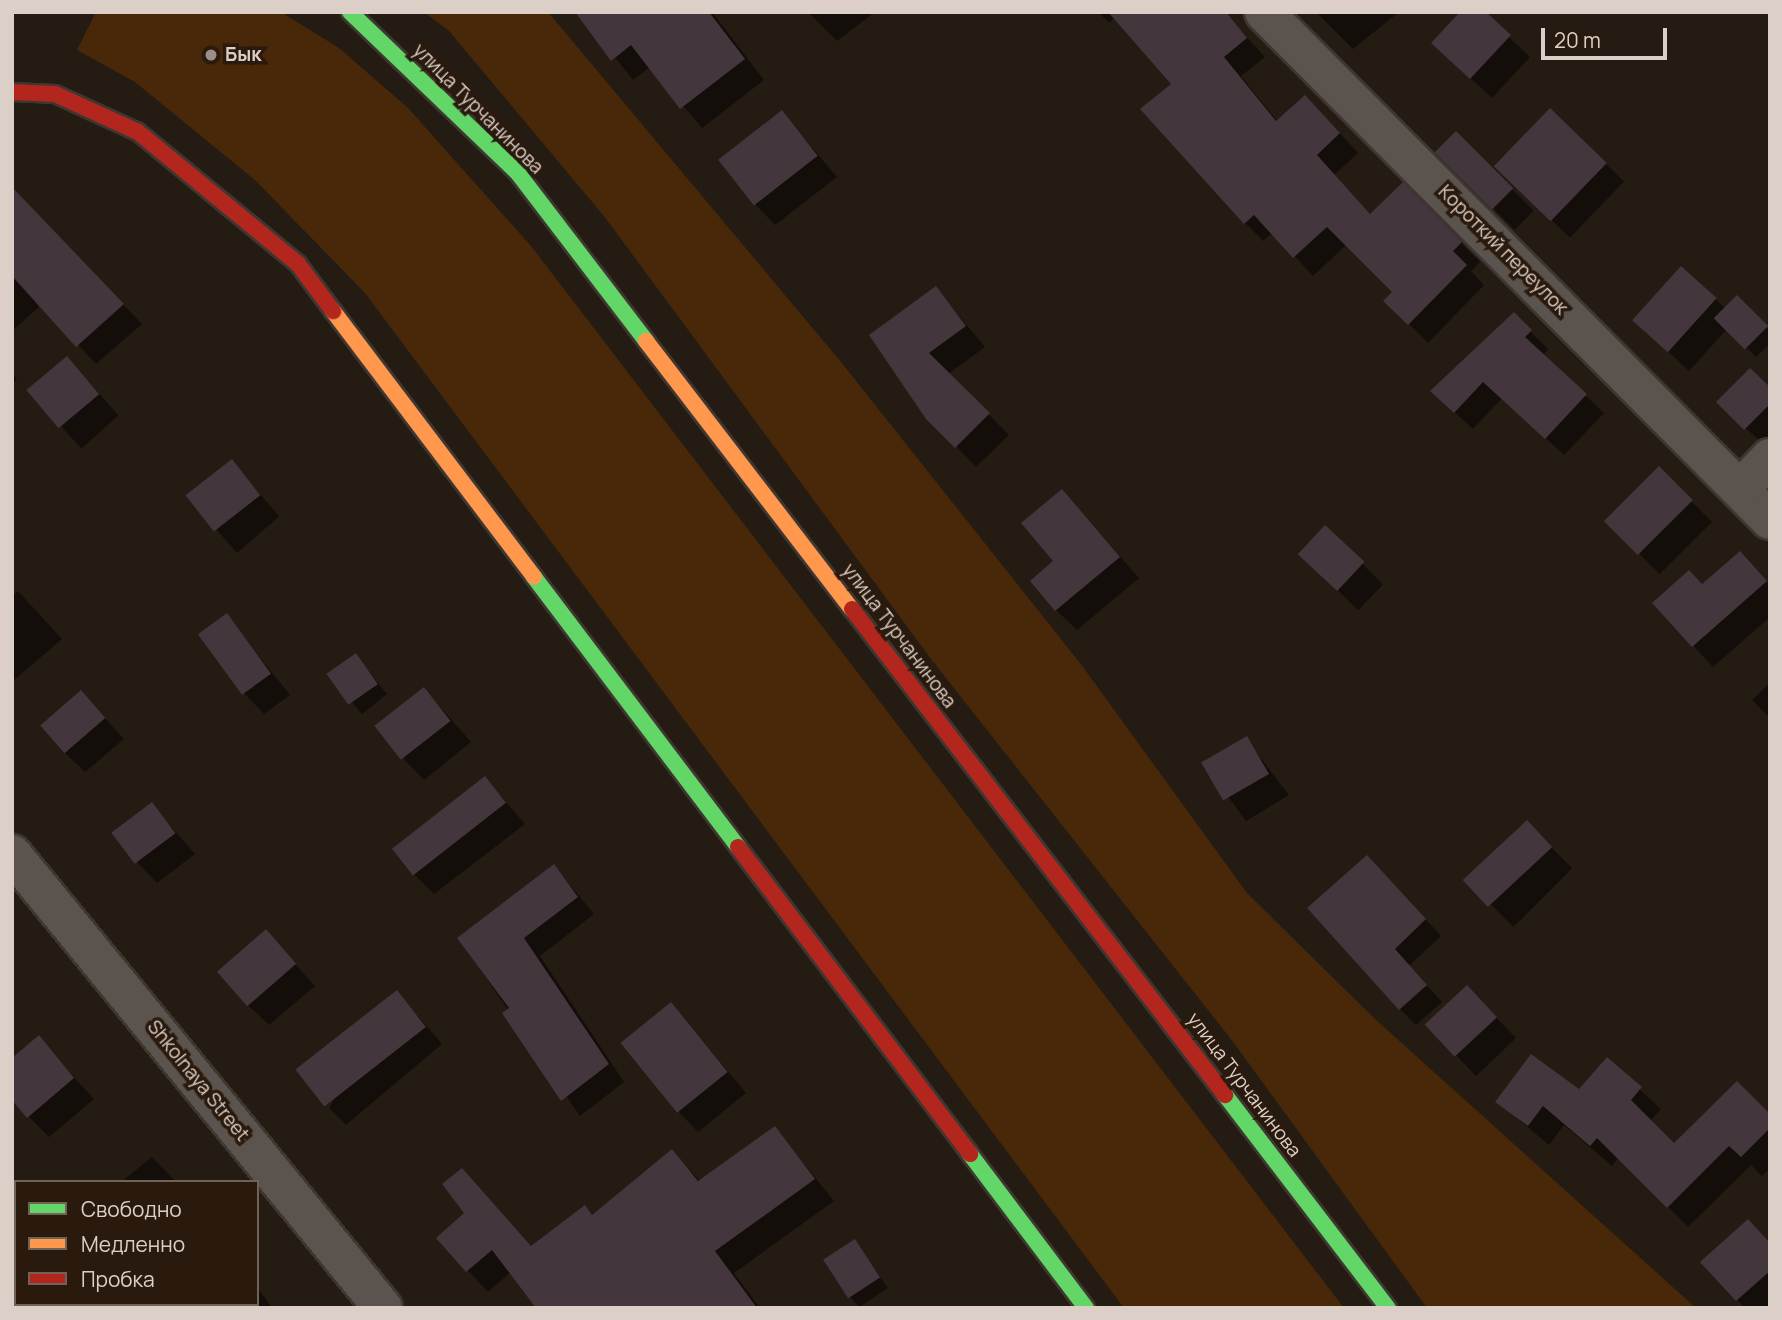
<!DOCTYPE html>
<meta charset="utf-8">
<style>
body{margin:0}
#map{position:relative;width:1782px;height:1320px;overflow:hidden;background:#241b13;font-family:Manrope,sans-serif}
div>[style]{position:absolute}
.green>*{inset:0;background:#492809}
.shadow>*{inset:0;background:#0007;transform-origin:0 0}
.building>*{inset:0;background:#44363d;transform-origin:0 0}
.roads{filter:drop-shadow(2px 0 #3e3731) drop-shadow(-2px 0 #3e3731) drop-shadow(0 2px #3e3731) drop-shadow(0 -2px #3e3731)}
.street>*{height:38px;margin:-19px;padding:0 19px;transform-origin:19px;border-radius:19px;background:#5b544e}
.fast>*{height:16px;margin:-8px;padding:0 8px;transform-origin:8px;border-radius:8px;background:#63d668}
.slow>*{height:16px;margin:-8px;padding:0 8px;transform-origin:8px;border-radius:8px;background:#ff974d}
.jam>*{height:16px;margin:-8px;padding:0 8px;transform-origin:8px;border-radius:8px;background:#b3261e}
.dots>*{width:19px;height:19px;translate:-50% -50%;box-sizing:border-box;border:4px solid #2a1a0d;border-radius:50%}
span{translate:-50% -50%;white-space:nowrap;text-align:center;line-height:1.15;-webkit-text-stroke:7px #2a1a0d;paint-order:stroke}
.poi-label{font-size:19px;color:#dbcfc7;font-weight:700}
.left{translate:0 -50%;text-align:left}
.street-label{font-size:19px;color:#dbcfc7}
.frame{position:absolute;inset:0;border:14px solid #dbcfc7;pointer-events:none}
.legend{position:absolute;left:14px;top:1180px;width:245px;height:126px;box-sizing:border-box;background:#2a1a0d;border:2px solid #716257;margin:0;padding:9px 12px;list-style:none;font-size:21px;color:#dbcfc7}
.legend li{display:flex;align-items:center;gap:14px;height:35px}
.legend b{width:35px;border:2px solid #716257}
.scale{position:absolute;left:1541px;top:28px;width:126px;height:32px;box-sizing:border-box;border:4px solid #dbcfc7;border-top:0;padding-left:9px;font-size:21px;line-height:24px;white-space:nowrap;color:#dbcfc7;-webkit-text-stroke:5px #2a1a0d;paint-order:stroke}
</style>
<div id="map">
<div class="green">
<i style="clip-path:polygon(96px 12px,281px 12px,339px 48px,408px 108px,531px 246px,1344px 1308px,1124px 1308px,365px 293px,255px 180px,135px 82px,77px 50px)"></i>
<i style="clip-path:polygon(424px 12px,548px 12px,841px 362px,1083px 667px,1247px 893px,1375px 1019px,1696px 1308px,1427px 1308px,1234px 1043px,931px 659px,604px 216px,449px 31px)"></i>
</div>
<div class="shadow">
<i style="clip-path:polygon(579px 12px,712px 12px,764px 80px,702px 128px,650px 67px,633px 80px)"></i>
<i style="clip-path:polygon(808px 12px,875px 12px,837px 41px)"></i>
<i style="clip-path:polygon(1098px 12px,1226px 15px,1265px 57px,1241px 76px,1278px 122px,1324px 116px,1358px 153px,1334px 175px,1371px 215px,1403px 185px,1480px 262px,1471px 271px,1484px 285px,1428px 343px,1386px 301px,1395px 292px,1347px 244px,1313px 276px,1273px 233px,1263px 241px,1245px 223px,1174px 84px,1115px 17px,1109px 23px)"></i>
<i style="clip-path:polygon(1316px 12px,1399px 12px,1353px 49px)"></i>
<i style="clip-path:polygon(1509px 37px,1530px 57px,1492px 98px,1454px 63px)"></i>
<i style="left:1550px;top:110px;width:103px;height:78px;rotate:44deg"></i>
<i style="clip-path:polygon(782px 112px,837px 177px,775px 225px,755px 204px)"></i>
<i style="left:1456px;top:133px;width:110px;height:27px;rotate:45deg"></i>
<i style="clip-path:polygon(12px 213px,43px 221px,142px 324px,96px 364px,41px 305px,12px 331px)"></i>
<i style="clip-path:polygon(936px 288px,985px 347px,948px 374px,1009px 435px,976px 467px,928px 417px,872px 335px)"></i>
<i style="clip-path:polygon(1737px 297px,1770px 331px,1770px 344px,1756px 357px,1727px 329px,1689px 371px,1634px 320px,1715px 299px,1725px 308px)"></i>
<i style="clip-path:polygon(1514px 315px,1548px 349px,1543px 355px,1604px 413px,1564px 455px,1502px 398px,1473px 429px,1451px 409px)"></i>
<i style="left:67px;top:358px;width:77px;height:50px;rotate:48deg"></i>
<i style="clip-path:polygon(12px 373px,17px 379px,12px 384px)"></i>
<i style="clip-path:polygon(1770px 390px,1770px 450px,1739px 422px)"></i>
<i style="left:232px;top:462px;width:72px;height:56px;rotate:49deg"></i>
<i style="left:1659px;top:469px;width:75px;height:74px;rotate:45deg"></i>
<i style="clip-path:polygon(1062px 491px,1139px 578px,1077px 630px,1056px 610px)"></i>
<i style="left:1325px;top:528px;width:81px;height:36px;rotate:44deg"></i>
<i style="clip-path:polygon(1760px 574px,1770px 585px,1770px 617px,1713px 667px,1654px 603px)"></i>
<i style="clip-path:polygon(18px 591px,62px 639px,14px 680px,12px 596px)"></i>
<i style="clip-path:polygon(226px 615px,290px 695px,264px 714px,244px 693px)"></i>
<i style="left:356px;top:656px;width:49px;height:32px;rotate:51deg"></i>
<i style="clip-path:polygon(1770px 683px,1770px 718px,1752px 700px)"></i>
<i style="clip-path:polygon(424px 689px,471px 742px,424px 780px,404px 759px)"></i>
<i style="clip-path:polygon(81px 692px,124px 739px,85px 772px,64px 752px)"></i>
<i style="clip-path:polygon(1246px 739px,1289px 795px,1246px 821px,1204px 764px)"></i>
<i style="clip-path:polygon(485px 778px,525px 824px,434px 894px,414px 874px)"></i>
<i style="clip-path:polygon(152px 805px,195px 854px,157px 883px,137px 862px)"></i>
<i style="left:1527px;top:823px;width:64px;height:83px;rotate:45deg"></i>
<i style="clip-path:polygon(554px 866px,594px 914px,540px 956px,624px 1082px,580px 1116px,459px 938px)"></i>
<i style="clip-path:polygon(1383px 873px,1441px 936px,1409px 966px,1442px 1002px,1416px 1025px,1400px 1009px)"></i>
<i style="clip-path:polygon(266px 932px,315px 986px,269px 1025px,248px 1005px)"></i>
<i style="clip-path:polygon(397px 992px,442px 1044px,346px 1125px,329px 1108px)"></i>
<i style="clip-path:polygon(671px 1004px,746px 1093px,698px 1132px,678px 1111px)"></i>
<i style="clip-path:polygon(1487px 1008px,1516px 1038px,1476px 1076px,1427px 1025px)"></i>
<i style="clip-path:polygon(38px 1038px,94px 1099px,49px 1137px,28px 1116px)"></i>
<i style="clip-path:polygon(1607px 1060px,1661px 1109px,1650px 1121px,1674px 1146px,1770px 1116px,1770px 1169px,1762px 1176px,1751px 1165px,1688px 1227px,1619px 1157px,1612px 1166px,1564px 1125px,1549px 1145px,1498px 1102px,1579px 1092px)"></i>
<i style="clip-path:polygon(775px 1128px,834px 1201px,734px 1273px,760px 1308px,538px 1308px,511px 1272px,488px 1292px,438px 1238px,466px 1214px,462px 1170px,532px 1247px,585px 1207px,593px 1216px,672px 1151px,700px 1181px)"></i>
<i style="clip-path:polygon(152px 1157px,176px 1182px,121px 1182px)"></i>
<i style="clip-path:polygon(854px 1241px,888px 1288px,859px 1307px,850px 1297px)"></i>
<i style="clip-path:polygon(1770px 1244px,1770px 1308px,1745px 1308px,1702px 1262px)"></i>
<i style="clip-path:polygon(257px 1287px,272px 1308px,178px 1308px,257px 1304px)"></i>
</div>
<div class="building">
<i style="clip-path:polygon(575px 12px,709px 12px,745px 59px,680px 109px,631px 45px,611px 61px)"></i>
<i style="clip-path:polygon(1108px 12px,1226px 12px,1247px 38px,1224px 57px,1276px 121px,1305px 95px,1340px 133px,1317px 155px,1370px 214px,1403px 182px,1462px 242px,1453px 251px,1467px 265px,1408px 325px,1383px 301px,1392px 292px,1327px 227px,1293px 258px,1254px 215px,1244px 224px,1140px 109px,1171px 84px)"></i>
<i style="clip-path:polygon(1460px 12px,1486px 12px,1511px 35px,1470px 79px,1431px 43px)"></i>
<i style="left:1550px;top:108px;width:79px;height:81px;rotate:44deg"></i>
<i style="left:782px;top:110px;width:58px;height:81px;rotate:52deg"></i>
<i style="left:1456px;top:131px;width:81px;height:30px;rotate:45deg"></i>
<i style="clip-path:polygon(12px 187px,124px 304px,76px 347px,12px 276px)"></i>
<i style="left:1681px;top:266px;width:48px;height:73px;rotate:42deg"></i>
<i style="clip-path:polygon(936px 286px,966px 326px,929px 353px,990px 413px,955px 448px,926px 419px,869px 335px)"></i>
<i style="left:1737px;top:295px;width:44px;height:33px;rotate:45deg"></i>
<i style="clip-path:polygon(1514px 312px,1532px 330px,1525px 337px,1587px 394px,1545px 439px,1483px 382px,1454px 413px,1430px 391px)"></i>
<i style="left:67px;top:356px;width:50px;height:53px;rotate:50deg"></i>
<i style="clip-path:polygon(1750px 368px,1770px 387px,1770px 404px,1744px 430px,1716px 402px)"></i>
<i style="left:232px;top:459px;width:46px;height:59px;rotate:52deg"></i>
<i style="left:1659px;top:466px;width:48px;height:78px;rotate:45deg"></i>
<i style="clip-path:polygon(1062px 489px,1120px 557px,1055px 611px,1030px 581px,1053px 561px,1021px 523px)"></i>
<i style="left:1325px;top:525px;width:54px;height:40px;rotate:43deg"></i>
<i style="clip-path:polygon(1740px 551px,1767px 581px,1692px 647px,1652px 603px,1689px 570px,1702px 584px)"></i>
<i style="left:227px;top:613px;width:75px;height:36px;rotate:54deg"></i>
<i style="left:356px;top:653px;width:38px;height:36px;rotate:55deg"></i>
<i style="left:424px;top:687px;width:43px;height:63px;rotate:52deg"></i>
<i style="left:81px;top:690px;width:37px;height:54px;rotate:49deg"></i>
<i style="left:1247px;top:736px;width:44px;height:53px;rotate:60deg"></i>
<i style="left:485px;top:776px;width:34px;height:118px;rotate:52deg"></i>
<i style="left:152px;top:802px;width:39px;height:51px;rotate:53deg"></i>
<i style="left:1527px;top:820px;width:37px;height:88px;rotate:47deg"></i>
<i style="clip-path:polygon(1367px 855px,1426px 919px,1395px 949px,1427px 985px,1399px 1010px,1307px 908px)"></i>
<i style="clip-path:polygon(554px 864px,578px 897px,524px 938px,609px 1064px,561px 1101px,502px 1013px,509px 1008px,457px 938px)"></i>
<i style="left:266px;top:929px;width:46px;height:65px;rotate:49deg"></i>
<i style="left:1467px;top:985px;width:44px;height:58px;rotate:47deg"></i>
<i style="left:397px;top:990px;width:47px;height:129px;rotate:52deg"></i>
<i style="left:671px;top:1002px;width:90px;height:65px;rotate:51deg"></i>
<i style="clip-path:polygon(39px 1035px,74px 1078px,27px 1118px,12px 1100px,12px 1058px)"></i>
<i style="clip-path:polygon(1531px 1054px,1579px 1089px,1607px 1057px,1642px 1087px,1631px 1100px,1674px 1143px,1737px 1081px,1770px 1114px,1770px 1128px,1741px 1157px,1729px 1146px,1667px 1208px,1597px 1138px,1590px 1146px,1543px 1106px,1528px 1126px,1495px 1102px)"></i>
<i style="clip-path:polygon(775px 1126px,815px 1179px,715px 1251px,757px 1308px,536px 1308px,492px 1250px,466px 1272px,436px 1238px,464px 1213px,442px 1184px,462px 1168px,531px 1246px,585px 1205px,592px 1215px,672px 1149px,698px 1181px)"></i>
<i style="clip-path:polygon(1748px 1219px,1770px 1243px,1770px 1271px,1736px 1301px,1700px 1262px)"></i>
<i style="left:855px;top:1239px;width:46px;height:38px;rotate:57deg"></i>
</div>
<div class="roads">
<div class="street">
<i style="left:1264px;top:12px;width:717px;rotate:45.11deg"></i>
<i style="left:1741px;top:488px;width:42px;rotate:-46deg"></i>
<i style="left:12px;top:854px;width:586px;rotate:50.74deg"></i>
</div>
<div class="fast">
<i style="left:350px;top:12px;width:231px;rotate:43.8deg"></i>
<i style="left:517px;top:172px;width:213px;rotate:52.6deg"></i>
<i style="left:534px;top:577px;width:338px;rotate:52.9deg"></i>
<i style="left:1225px;top:1095px;width:268px;rotate:52.6deg"></i>
<i style="left:970px;top:1154px;width:193px;rotate:53deg"></i>
</div>
<div class="slow">
<i style="left:333px;top:311px;width:333px;rotate:52.9deg"></i>
<i style="left:646px;top:341px;width:338px;rotate:52.5deg"></i>
</div>
<div class="jam">
<i style="left:12px;top:92px;width:43px;rotate:2.7deg"></i>
<i style="left:55px;top:94px;width:91px;rotate:24.6deg"></i>
<i style="left:138px;top:132px;width:207px;rotate:39.5deg"></i>
<i style="left:298px;top:264px;width:59px;rotate:53.3deg"></i>
<i style="left:852px;top:609px;width:613px;rotate:52.49deg"></i>
<i style="left:738px;top:847px;width:385px;rotate:52.9deg"></i>
</div>
</div>
<div class="dots">
<i style="left:211px;top:55px;background:#9b9088"></i>
</div>
<div class="poi-label">
<span class="left" style="left:225px;top:55px">Бык</span>
</div>
<div class="street-label">
<span style="left:478px;top:109px;rotate:45deg">улица Турчанинова</span>
<span style="left:1503px;top:250px;rotate:45deg">Короткий переулок</span>
<span style="left:899px;top:636px;rotate:53deg">улица Турчанинова</span>
<span style="left:198px;top:1081px;rotate:51deg">Shkolnaya Street</span>
<span style="left:1244px;top:1085px;rotate:53deg">улица Турчанинова</span>
</div>
<div class="frame"></div>
<ul class="legend">
<li><b style="height:9px;background:#63d668"></b>Свободно</li>
<li><b style="height:9px;background:#ff974d"></b>Медленно</li>
<li><b style="height:9px;background:#b3261e"></b>Пробка</li>
</ul>
<div class="scale">20 m</div>
</div>
